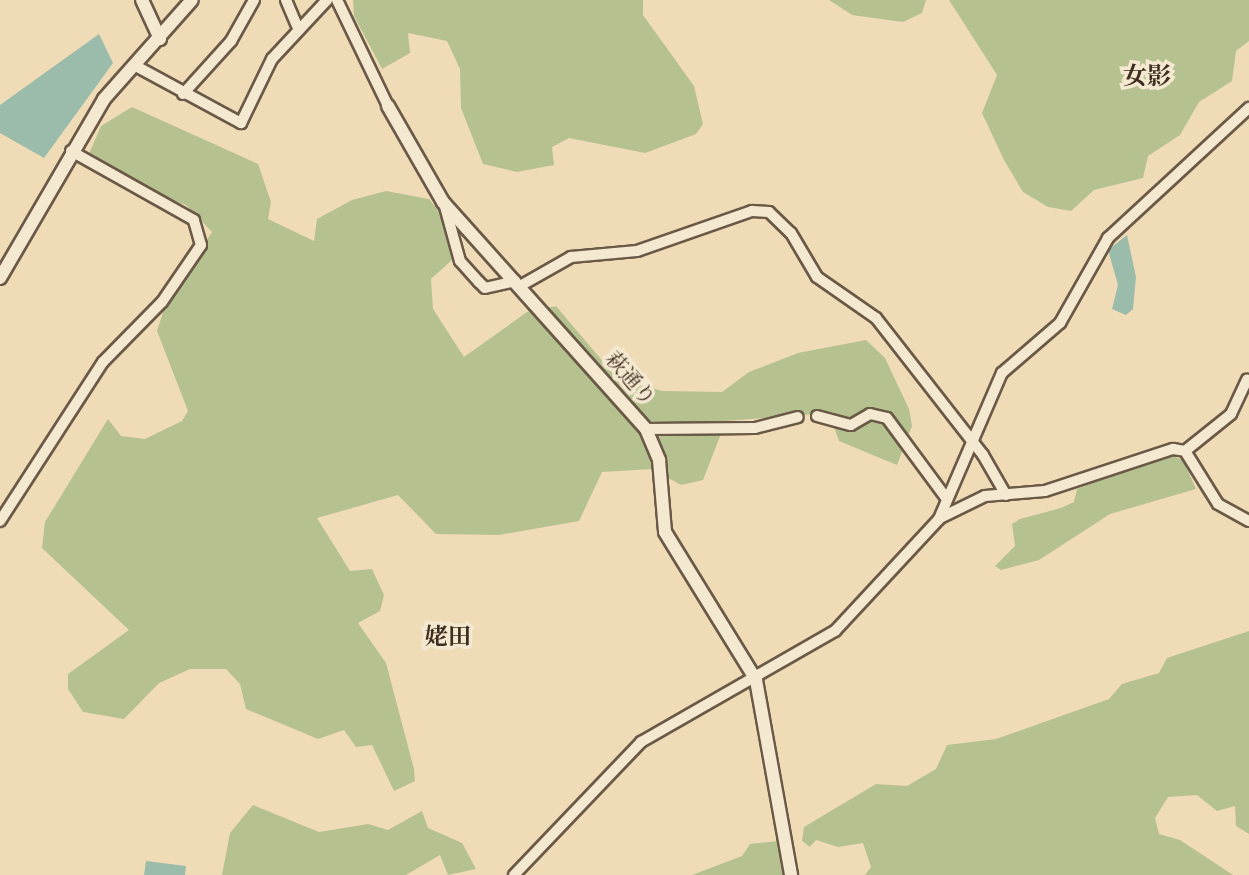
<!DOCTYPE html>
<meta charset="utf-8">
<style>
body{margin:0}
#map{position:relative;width:1249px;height:875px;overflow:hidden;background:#f0dbb7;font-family:"IM FELL DW Pica","Noto Serif JP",serif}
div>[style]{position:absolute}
.green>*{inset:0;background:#b6c190}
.water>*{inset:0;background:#9bbcaa}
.roads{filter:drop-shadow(2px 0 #6a5946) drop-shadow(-2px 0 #6a5946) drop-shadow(0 2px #6a5946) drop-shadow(0 -2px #6a5946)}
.minor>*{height:10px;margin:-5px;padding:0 5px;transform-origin:5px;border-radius:5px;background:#f5e8d0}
.tertiary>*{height:12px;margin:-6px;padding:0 6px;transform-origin:6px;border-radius:6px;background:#f5e8d0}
span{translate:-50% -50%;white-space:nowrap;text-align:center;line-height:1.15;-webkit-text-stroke:7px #f5e8d0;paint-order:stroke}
.street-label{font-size:21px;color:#3d2e20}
.neighbourhood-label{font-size:23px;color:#3d2e20;font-weight:700}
.quarter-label{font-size:24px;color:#3d2e20;font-weight:700}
</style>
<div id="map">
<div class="green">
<i style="clip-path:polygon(353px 0,643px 0,643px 15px,694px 86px,703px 124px,696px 134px,645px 153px,569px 138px,552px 147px,554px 165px,517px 172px,483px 164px,461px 108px,460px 69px,447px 41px,408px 33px,410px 53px,382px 69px,354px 16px)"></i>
<i style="clip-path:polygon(829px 0,926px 0,922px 13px,903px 22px,852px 15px)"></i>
<i style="clip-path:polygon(949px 0,1249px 0,1249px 41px,1236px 51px,1232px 81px,1199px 102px,1180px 135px,1148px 156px,1143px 178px,1094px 190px,1071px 211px,1048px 207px,1023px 192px,1004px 160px,982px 113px,997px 75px)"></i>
<i style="clip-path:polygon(132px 107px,258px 164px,271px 202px,268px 219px,314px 241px,317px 219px,352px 200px,386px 191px,429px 199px,445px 219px,453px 259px,431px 279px,433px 309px,464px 357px,527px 312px,556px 306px,616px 377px,662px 391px,722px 392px,749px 372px,798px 353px,866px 340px,885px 358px,909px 409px,912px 426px,897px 465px,839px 441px,829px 413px,726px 421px,703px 480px,681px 485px,652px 469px,602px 472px,579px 521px,499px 535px,436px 534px,398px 495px,317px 518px,350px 571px,372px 569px,384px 595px,380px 611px,358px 623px,386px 663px,414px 769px,415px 781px,394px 791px,372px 745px,356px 747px,344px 730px,318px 739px,246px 709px,240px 684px,226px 669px,190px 669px,159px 683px,124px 719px,83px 712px,68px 689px,68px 674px,129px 630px,42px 548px,45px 522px,108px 419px,121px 436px,145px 439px,182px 421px,188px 411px,157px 331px,166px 303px,212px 232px,186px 205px,148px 192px,89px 154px,101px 126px)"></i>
<i style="clip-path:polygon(1167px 454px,1183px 460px,1196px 489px,1110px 514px,1039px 560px,1001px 570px,995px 566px,1015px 546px,1012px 524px,1020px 519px,1061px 508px,1074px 502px,1077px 489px)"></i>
<i style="clip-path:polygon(1249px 631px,1249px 834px,1236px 826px,1235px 806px,1217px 811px,1197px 795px,1168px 797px,1155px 818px,1159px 834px,1180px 840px,1233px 875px,865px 875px,871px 867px,863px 843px,838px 847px,816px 840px,810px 847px,802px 841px,804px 827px,876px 784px,907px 786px,936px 769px,947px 745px,996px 739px,1109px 699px,1122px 684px,1159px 673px,1167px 658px)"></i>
<i style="clip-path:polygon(253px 805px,319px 832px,368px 824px,388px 830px,422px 811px,428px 828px,462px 843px,476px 869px,448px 875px,440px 855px,406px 875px,222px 875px,230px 833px)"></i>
<i style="clip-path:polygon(779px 841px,786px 875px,692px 875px,742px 856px,750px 844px)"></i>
</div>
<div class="water">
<i style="clip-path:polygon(99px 34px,113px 63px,44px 158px,0 133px,0 105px)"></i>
<i style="clip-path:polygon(1127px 235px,1136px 277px,1133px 309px,1126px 315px,1112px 309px,1118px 285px,1108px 250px)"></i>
<i style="clip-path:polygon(146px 861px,186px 866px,185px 875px,144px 875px)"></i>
</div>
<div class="roads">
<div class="minor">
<i style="left:286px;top:0;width:28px;rotate:67deg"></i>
<i style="left:337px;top:0;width:118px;rotate:64.3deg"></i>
<i style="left:134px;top:65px;width:122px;rotate:28.5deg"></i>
<i style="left:241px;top:123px;width:71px;rotate:-64.2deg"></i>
<i style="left:272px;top:59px;width:81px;rotate:-47deg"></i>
<i style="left:183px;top:94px;width:72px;rotate:-47.8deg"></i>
<i style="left:231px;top:41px;width:47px;rotate:-60.7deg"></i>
<i style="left:444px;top:203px;width:60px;rotate:74.6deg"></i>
<i style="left:460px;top:261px;width:28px;rotate:48deg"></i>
<i style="left:479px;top:282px;width:8px;rotate:45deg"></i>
<i style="left:485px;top:288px;width:31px;rotate:-13deg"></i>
<i style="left:520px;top:286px;width:59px;rotate:-29.6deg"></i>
<i style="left:571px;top:257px;width:66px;rotate:-5.2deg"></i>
<i style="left:637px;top:251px;width:122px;rotate:-19.2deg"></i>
<i style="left:752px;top:211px;width:17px;rotate:3deg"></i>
<i style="left:769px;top:212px;width:30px;rotate:44deg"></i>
<i style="left:791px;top:233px;width:51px;rotate:59.4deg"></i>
<i style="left:817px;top:277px;width:72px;rotate:34.8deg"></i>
<i style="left:876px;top:318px;width:174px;rotate:52deg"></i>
<i style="left:983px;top:455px;width:46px;rotate:60.1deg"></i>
<i style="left:817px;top:416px;width:35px;rotate:15deg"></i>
<i style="left:851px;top:425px;width:22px;rotate:-30deg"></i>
<i style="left:870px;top:414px;width:17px;rotate:13deg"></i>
<i style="left:887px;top:418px;width:101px;rotate:53.5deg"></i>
<i style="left:646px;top:429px;width:109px;rotate:-0.5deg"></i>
<i style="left:755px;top:428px;width:44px;rotate:-14.3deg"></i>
<i style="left:1185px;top:451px;width:59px;rotate:-38.8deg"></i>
<i style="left:1231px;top:414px;width:38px;rotate:-65deg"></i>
<i style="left:940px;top:518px;width:50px;rotate:-26.1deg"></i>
<i style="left:985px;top:496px;width:60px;rotate:-4.8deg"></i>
<i style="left:1045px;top:491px;width:135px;rotate:-18.2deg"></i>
<i style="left:1173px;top:449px;width:12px;rotate:9deg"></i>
<i style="left:1185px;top:451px;width:62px;rotate:58.1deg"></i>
<i style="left:1218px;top:504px;width:35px;rotate:29deg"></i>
<i style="left:0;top:521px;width:189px;rotate:-57.1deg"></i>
<i style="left:103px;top:362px;width:84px;rotate:-45.5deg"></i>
<i style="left:162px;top:302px;width:69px;rotate:-55.6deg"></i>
<i style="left:201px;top:245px;width:26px;rotate:-106deg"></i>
<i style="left:194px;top:220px;width:141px;rotate:-150.7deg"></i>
<i style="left:514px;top:875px;width:184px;rotate:-46.3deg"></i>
<i style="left:641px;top:742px;width:224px;rotate:-29.8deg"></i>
<i style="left:835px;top:631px;width:153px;rotate:-47.1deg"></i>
<i style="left:939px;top:519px;width:159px;rotate:-66.7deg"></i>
<i style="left:1002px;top:373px;width:77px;rotate:-40.8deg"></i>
<i style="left:1060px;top:323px;width:98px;rotate:-60.5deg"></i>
<i style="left:1108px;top:238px;width:192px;rotate:-42.7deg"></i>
</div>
<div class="tertiary">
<i style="left:142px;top:0;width:43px;rotate:65.2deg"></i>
<i style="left:388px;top:106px;width:111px;rotate:60.2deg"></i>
<i style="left:443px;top:202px;width:305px;rotate:48.2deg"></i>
<i style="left:646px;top:429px;width:34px;rotate:67deg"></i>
<i style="left:659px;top:460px;width:72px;rotate:85.2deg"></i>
<i style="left:665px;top:532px;width:174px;rotate:58.4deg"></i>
<i style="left:756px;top:680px;width:198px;rotate:79.8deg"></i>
<i style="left:0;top:278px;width:207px;rotate:-59.8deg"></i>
<i style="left:104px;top:99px;width:132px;rotate:-48.4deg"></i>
</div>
</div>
<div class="street-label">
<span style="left:630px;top:379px;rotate:49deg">萩通り</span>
</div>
<div class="neighbourhood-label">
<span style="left:448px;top:638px">姥田</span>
</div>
<div class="quarter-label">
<span style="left:1147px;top:78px">女影</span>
</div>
</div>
